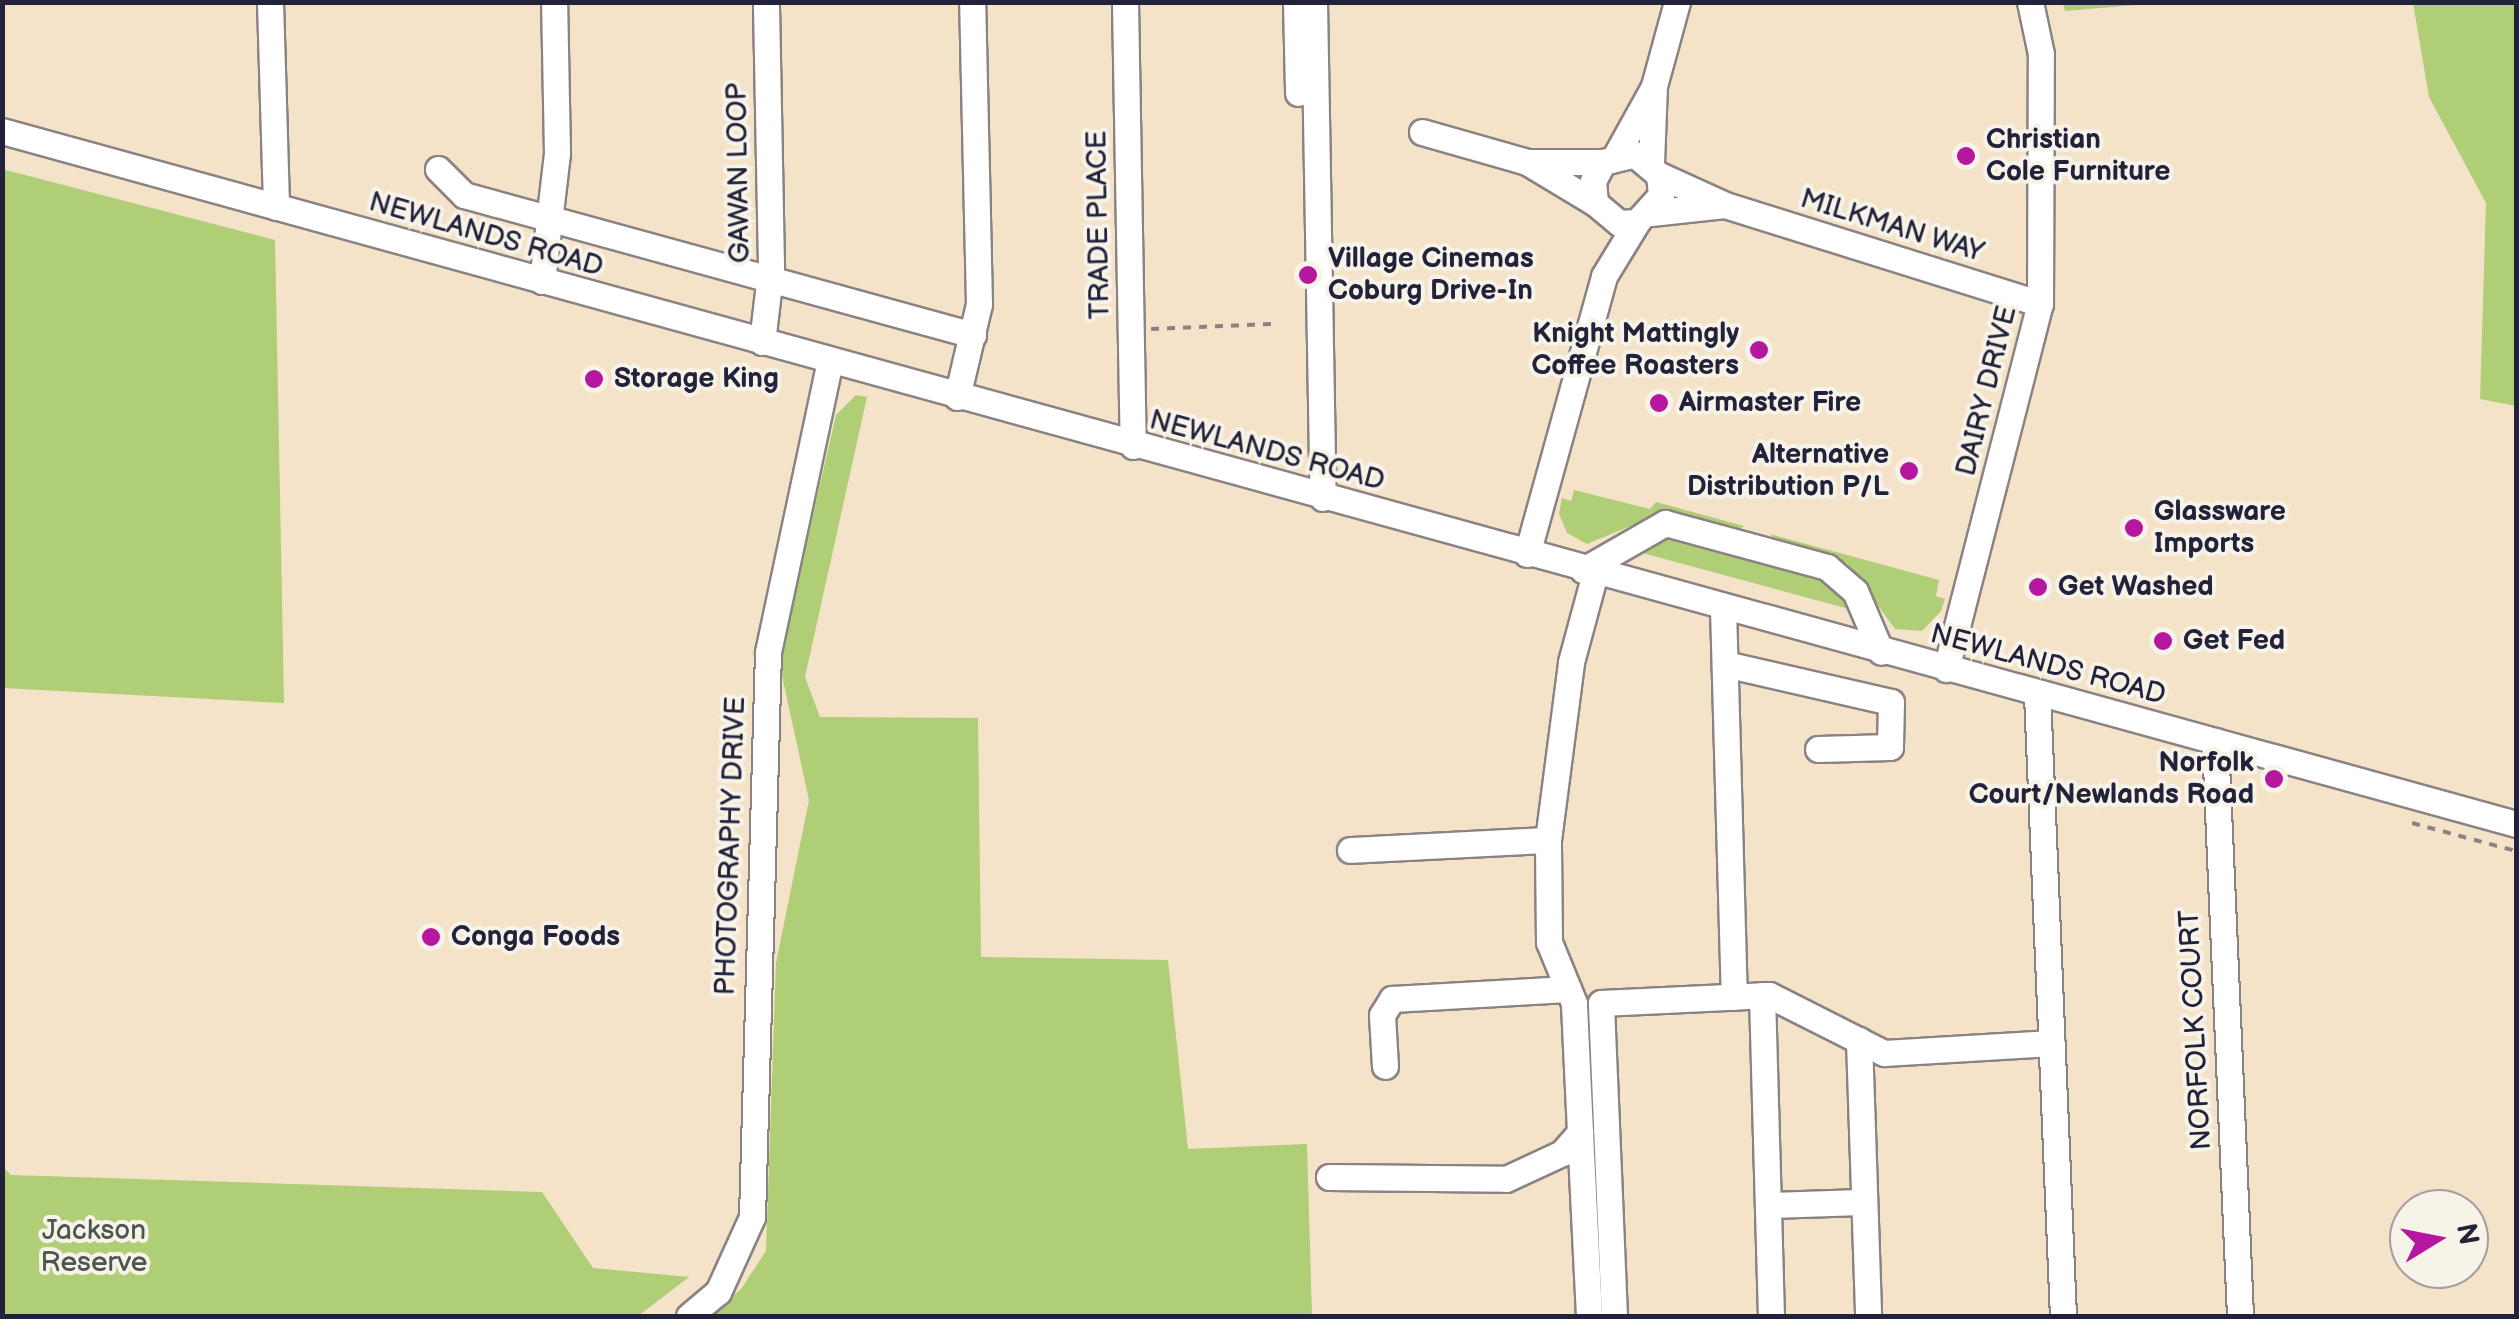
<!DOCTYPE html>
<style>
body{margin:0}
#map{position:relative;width:2519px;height:1319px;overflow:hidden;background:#f4e2c9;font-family:"Balsamiq Sans",sans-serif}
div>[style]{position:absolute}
.green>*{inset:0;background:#afce76}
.path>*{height:4px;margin-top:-2px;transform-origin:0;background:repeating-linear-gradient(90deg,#8b8282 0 8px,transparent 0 16px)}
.roads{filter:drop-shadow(2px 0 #8b8282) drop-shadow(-2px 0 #8b8282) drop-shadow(0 2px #8b8282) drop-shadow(0 -2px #8b8282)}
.minor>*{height:25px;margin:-12.5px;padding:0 12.5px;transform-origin:12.5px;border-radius:12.5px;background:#fff}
.dots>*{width:28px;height:28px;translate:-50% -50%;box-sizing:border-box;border:5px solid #f7f3e8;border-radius:50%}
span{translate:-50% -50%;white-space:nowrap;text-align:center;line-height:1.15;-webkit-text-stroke:8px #f7f3e8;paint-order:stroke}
.poi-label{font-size:28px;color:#22223b;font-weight:700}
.left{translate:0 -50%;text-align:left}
.right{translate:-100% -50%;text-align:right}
.street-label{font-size:28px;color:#22223b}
.park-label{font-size:28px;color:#4c564d}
.frame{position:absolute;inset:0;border:5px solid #22223b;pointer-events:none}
.north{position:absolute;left:2389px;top:1189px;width:100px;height:100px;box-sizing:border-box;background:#f7f3e8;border:2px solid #a29fa3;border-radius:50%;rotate:80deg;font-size:28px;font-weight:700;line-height:40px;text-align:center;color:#22223b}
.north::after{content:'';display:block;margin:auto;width:35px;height:45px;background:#b5179e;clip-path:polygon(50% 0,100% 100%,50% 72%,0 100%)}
</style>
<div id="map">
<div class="green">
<i style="clip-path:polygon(2171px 2px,2065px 11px,2063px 3px,2063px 2px)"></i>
<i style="clip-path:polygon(2413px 3px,2516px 3px,2516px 406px,2480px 399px,2486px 203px,2429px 97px)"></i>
<i style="clip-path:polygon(2px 169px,275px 240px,284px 703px,3px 688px)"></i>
<i style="clip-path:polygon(856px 395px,867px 397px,805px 677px,820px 717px,978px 718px,981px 957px,1168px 960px,1188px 1149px,1307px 1144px,1312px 1316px,708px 1316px,741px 1289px,766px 1251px,776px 963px,809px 800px,779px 662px,836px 415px)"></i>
<i style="clip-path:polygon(1574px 490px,1650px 509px,1656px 502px,1744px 526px,1737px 531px,1662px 513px,1587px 544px,1567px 533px,1559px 514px,1562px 498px,1571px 501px)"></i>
<i style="clip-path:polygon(1770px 534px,1939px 580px,1936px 596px,1945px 599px,1941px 611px,1922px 631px,1895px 629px,1847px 563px,1777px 542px)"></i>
<i style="clip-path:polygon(1665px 537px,1830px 582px,1849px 609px,1639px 552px)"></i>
<i style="clip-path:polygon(3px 1167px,11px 1175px,542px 1192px,593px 1268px,689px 1277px,638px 1316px,3px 1316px)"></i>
</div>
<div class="path">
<i style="left:566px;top:250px;width:16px;rotate:15deg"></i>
<i style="left:1151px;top:329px;width:120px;rotate:-2.4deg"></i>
<i style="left:2412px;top:823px;width:108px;rotate:15.1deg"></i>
<i style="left:54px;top:1316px;width:16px"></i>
</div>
<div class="roads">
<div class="minor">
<i style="left:270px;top:2px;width:205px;rotate:88.3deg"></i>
<i style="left:1125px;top:2px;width:444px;rotate:89deg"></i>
<i style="left:1296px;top:2px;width:91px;rotate:88.7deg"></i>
<i style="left:1314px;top:2px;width:496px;rotate:89deg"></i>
<i style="left:2px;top:131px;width:2608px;rotate:15.41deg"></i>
<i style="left:1422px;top:132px;width:109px;rotate:15.9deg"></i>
<i style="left:1527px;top:162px;width:79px;rotate:31.1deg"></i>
<i style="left:1616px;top:155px;width:74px;rotate:-61deg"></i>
<i style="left:1527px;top:162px;width:76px"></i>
<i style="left:1651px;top:163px;width:77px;rotate:-87.8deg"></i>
<i style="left:1654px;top:86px;width:87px;rotate:-74.7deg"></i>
<i style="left:438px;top:169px;width:37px;rotate:45deg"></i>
<i style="left:464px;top:195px;width:528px;rotate:15.38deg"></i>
<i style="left:1659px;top:175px;width:20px;rotate:84deg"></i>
<i style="left:1661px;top:195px;width:36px;rotate:132deg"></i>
<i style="left:1637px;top:222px;width:18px;rotate:177deg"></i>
<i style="left:1619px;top:223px;width:31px;rotate:-140deg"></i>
<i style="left:1595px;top:203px;width:22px;rotate:-95deg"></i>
<i style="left:1593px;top:181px;width:21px;rotate:-62deg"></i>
<i style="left:1603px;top:162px;width:32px;rotate:-14deg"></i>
<i style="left:1634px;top:154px;width:33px;rotate:40deg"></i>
<i style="left:1659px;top:175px;width:72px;rotate:24.4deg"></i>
<i style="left:1725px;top:205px;width:330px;rotate:17.4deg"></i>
<i style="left:1651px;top:213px;width:74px;rotate:-6.2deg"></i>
<i style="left:542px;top:281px;width:129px;rotate:-83.3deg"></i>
<i style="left:557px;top:153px;width:151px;rotate:-91.1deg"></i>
<i style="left:762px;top:342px;width:77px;rotate:-83.2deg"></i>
<i style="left:771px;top:266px;width:264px;rotate:-91.1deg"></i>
<i style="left:957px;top:397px;width:96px;rotate:-76.7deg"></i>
<i style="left:979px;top:304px;width:302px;rotate:-91.3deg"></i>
<i style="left:1527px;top:554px;width:288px;rotate:-74.5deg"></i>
<i style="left:1604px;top:276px;width:63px;rotate:-58.6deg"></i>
<i style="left:1583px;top:570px;width:95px;rotate:-29.8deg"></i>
<i style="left:1665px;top:523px;width:168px;rotate:15.2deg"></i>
<i style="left:1827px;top:567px;width:37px;rotate:41deg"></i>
<i style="left:1855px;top:591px;width:66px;rotate:66.9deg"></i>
<i style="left:1723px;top:608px;width:389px;rotate:88.4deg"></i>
<i style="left:1725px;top:664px;width:170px;rotate:12.9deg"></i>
<i style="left:1891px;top:702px;width:45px;rotate:91.3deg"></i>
<i style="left:1890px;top:747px;width:72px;rotate:178.4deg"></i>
<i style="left:1946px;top:669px;width:377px;rotate:-75.6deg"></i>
<i style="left:2040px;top:304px;width:250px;rotate:-89.8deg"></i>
<i style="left:2041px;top:54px;width:53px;rotate:-101.9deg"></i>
<i style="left:2037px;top:694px;width:623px;rotate:87.61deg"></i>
<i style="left:2215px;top:741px;width:576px;rotate:87.51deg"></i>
<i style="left:1350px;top:850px;width:198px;rotate:-2.9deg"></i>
<i style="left:1762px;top:995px;width:321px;rotate:88.4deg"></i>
<i style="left:1859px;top:1040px;width:276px;rotate:88.1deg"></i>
<i style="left:1385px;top:1066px;width:51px;rotate:-93.4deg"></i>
<i style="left:1382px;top:1015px;width:19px;rotate:-58deg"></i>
<i style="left:1392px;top:999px;width:176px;rotate:-3.3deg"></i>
<i style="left:1580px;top:1132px;width:184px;rotate:87.2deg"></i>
<i style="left:1329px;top:1177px;width:177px;rotate:0.6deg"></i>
<i style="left:1506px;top:1179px;width:62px;rotate:-24.9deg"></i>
<i style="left:1562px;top:1153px;width:28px;rotate:-49deg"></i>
<i style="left:1580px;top:1132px;width:129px;rotate:-92.7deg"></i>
<i style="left:1574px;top:1003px;width:66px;rotate:-112.3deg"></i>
<i style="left:1549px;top:942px;width:102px;rotate:-90.6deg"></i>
<i style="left:1548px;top:840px;width:179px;rotate:-82.6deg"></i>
<i style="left:1571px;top:662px;width:92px;rotate:-74.9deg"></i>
<i style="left:1768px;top:1205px;width:96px;rotate:-1.8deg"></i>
<i style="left:689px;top:1316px;width:38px;rotate:-40deg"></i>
<i style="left:718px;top:1292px;width:82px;rotate:-65.6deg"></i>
<i style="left:752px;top:1217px;width:565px;rotate:-88.38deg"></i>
<i style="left:768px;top:652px;width:298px;rotate:-78deg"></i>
<i style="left:1614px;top:1316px;width:313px;rotate:-92.4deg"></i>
<i style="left:1601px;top:1003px;width:168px;rotate:-2.7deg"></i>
<i style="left:1769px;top:995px;width:129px;rotate:26.8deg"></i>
<i style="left:1884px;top:1053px;width:168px;rotate:-3.4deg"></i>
</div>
</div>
<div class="dots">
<i style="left:1966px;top:156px;background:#b5179e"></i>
<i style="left:1308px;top:275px;background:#b5179e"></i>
<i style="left:1759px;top:350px;background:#b5179e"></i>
<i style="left:594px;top:379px;background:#b5179e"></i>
<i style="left:1659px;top:403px;background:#b5179e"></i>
<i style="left:1909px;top:471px;background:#b5179e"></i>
<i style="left:2134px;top:528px;background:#b5179e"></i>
<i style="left:2038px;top:587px;background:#b5179e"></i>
<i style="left:2163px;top:641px;background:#b5179e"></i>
<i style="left:2274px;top:779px;background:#b5179e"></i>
<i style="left:431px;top:937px;background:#b5179e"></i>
</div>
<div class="poi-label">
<span class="left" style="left:1986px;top:156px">Christian<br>Cole Furniture</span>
<span class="left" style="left:1328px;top:275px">Village Cinemas<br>Coburg Drive-In</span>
<span class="right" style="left:1739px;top:350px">Knight Mattingly<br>Coffee Roasters</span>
<span class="left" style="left:614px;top:379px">Storage King</span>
<span class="left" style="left:1679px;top:403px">Airmaster Fire</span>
<span class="right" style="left:1889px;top:471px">Alternative<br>Distribution P/L</span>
<span class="left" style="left:2154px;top:528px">Glassware<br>Imports</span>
<span class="left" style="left:2058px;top:587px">Get Washed</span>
<span class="left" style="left:2183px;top:641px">Get Fed</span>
<span class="right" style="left:2254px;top:779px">Norfolk<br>Court/Newlands Road</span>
<span class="left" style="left:451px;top:937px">Conga Foods</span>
</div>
<div class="street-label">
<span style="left:739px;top:173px;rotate:-91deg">GAWAN LOOP</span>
<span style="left:1099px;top:225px;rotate:-91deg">TRADE PLACE</span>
<span style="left:1892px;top:226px;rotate:17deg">MILKMAN WAY</span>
<span style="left:486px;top:235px;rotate:16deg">NEWLANDS ROAD</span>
<span style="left:1987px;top:391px;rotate:-76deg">DAIRY DRIVE</span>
<span style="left:1267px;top:451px;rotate:15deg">NEWLANDS ROAD</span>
<span style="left:2048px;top:665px;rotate:15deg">NEWLANDS ROAD</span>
<span style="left:731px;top:846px;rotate:-88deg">PHOTOGRAPHY DRIVE</span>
<span style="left:2196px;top:1030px;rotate:-93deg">NORFOLK COURT</span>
</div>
<div class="park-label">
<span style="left:94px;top:1247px">Jackson<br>Reserve</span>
</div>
<div class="frame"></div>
<div class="north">N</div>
</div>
